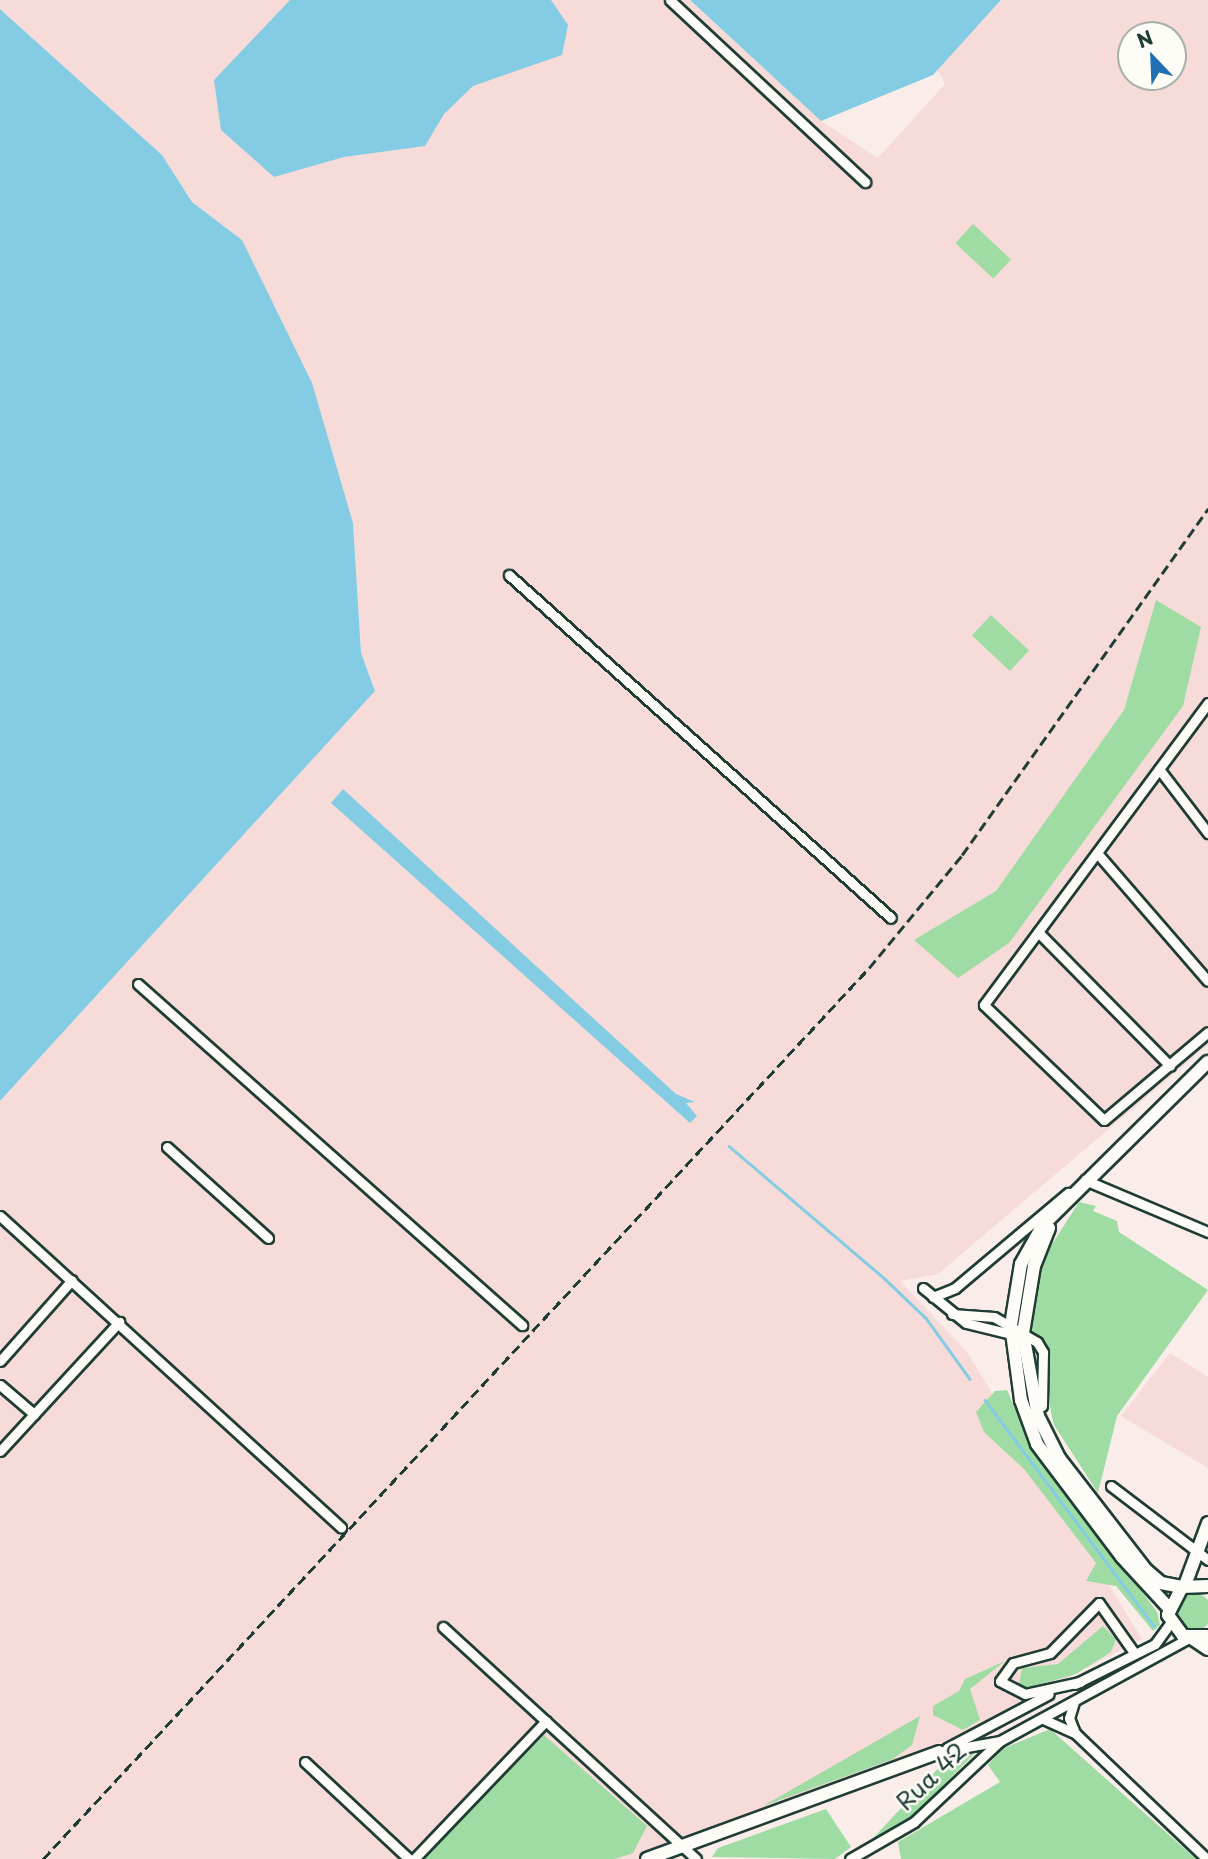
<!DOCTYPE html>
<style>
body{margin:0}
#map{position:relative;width:1208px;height:1859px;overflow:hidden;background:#faede9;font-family:"Playpen Sans",sans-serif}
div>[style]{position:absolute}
.built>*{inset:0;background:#f6dbd8}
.green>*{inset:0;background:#9fdca4;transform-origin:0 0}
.round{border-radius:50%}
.water>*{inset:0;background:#84cce4}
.stream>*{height:2.5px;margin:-1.25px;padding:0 1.25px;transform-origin:1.25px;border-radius:1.25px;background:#84cce4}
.roads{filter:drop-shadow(2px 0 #1f3d34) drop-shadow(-2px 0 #1f3d34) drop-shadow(0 2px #1f3d34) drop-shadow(0 -2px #1f3d34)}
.street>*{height:9px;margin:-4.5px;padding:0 4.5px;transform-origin:4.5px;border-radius:4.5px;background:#fdfcf7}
.secondary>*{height:12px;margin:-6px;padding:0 6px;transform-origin:6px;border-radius:6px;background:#fdfcf7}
.rail>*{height:2.5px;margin-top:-1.25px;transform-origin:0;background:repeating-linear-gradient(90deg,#1f3d34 0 10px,transparent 0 15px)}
span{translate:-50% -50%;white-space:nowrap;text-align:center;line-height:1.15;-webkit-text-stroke:5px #fdfcf7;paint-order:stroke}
.street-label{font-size:24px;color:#1f3d34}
.north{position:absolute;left:1117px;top:21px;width:70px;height:70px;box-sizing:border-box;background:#fdfcf7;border:2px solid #a4b0a9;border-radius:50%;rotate:337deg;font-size:19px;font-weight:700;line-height:28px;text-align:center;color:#1f3d34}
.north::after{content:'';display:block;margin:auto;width:24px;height:32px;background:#1f6fb2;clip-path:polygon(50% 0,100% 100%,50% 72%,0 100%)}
</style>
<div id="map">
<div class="built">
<i style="clip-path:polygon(evenodd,0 0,690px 0,821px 121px,878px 158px,945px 84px,937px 69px,1002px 0,1208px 0,1208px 1045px,938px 1274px,900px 1281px,967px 1352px,1142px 1639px,946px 1741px,684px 1838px,697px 1852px,676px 1859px,0 1859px,0 1101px,375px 691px,361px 653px,353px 523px,242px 240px,192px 202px,162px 155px,0 9px,0 0,1131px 35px,1173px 35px,1173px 77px,1131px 77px,1131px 35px)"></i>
<i style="clip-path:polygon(1170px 1353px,1208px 1377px,1208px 1468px,1121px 1416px)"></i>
</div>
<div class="green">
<i style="left:973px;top:224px;width:52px;height:26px;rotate:43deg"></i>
<i style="clip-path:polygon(1156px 600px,1201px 627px,1183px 706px,1009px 943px,958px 978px,914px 940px,996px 891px,1124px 710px)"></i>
<i style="left:991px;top:615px;width:52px;height:28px;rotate:43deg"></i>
<i style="clip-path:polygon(1079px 1202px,1096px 1206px,1093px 1211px,1117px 1221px,1119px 1232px,1208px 1290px,1117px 1416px,1098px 1493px,1054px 1425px,1046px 1390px,1049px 1352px,1030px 1330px,1042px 1260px)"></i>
<i style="clip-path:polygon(1007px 1390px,1026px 1435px,1157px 1612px,1160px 1625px,1153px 1631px,1116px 1586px,1086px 1581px,1096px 1563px,1024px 1469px,984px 1432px,976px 1412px,995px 1391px)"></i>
<i class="round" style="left:1174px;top:1593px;width:38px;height:38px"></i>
<i style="clip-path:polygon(1103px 1626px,1116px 1639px,1111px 1652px,1076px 1674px,1024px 1689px,1019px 1684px,1022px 1668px,1058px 1664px)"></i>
<i style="clip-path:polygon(1005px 1661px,970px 1689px,980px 1720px,963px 1730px,933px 1715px,933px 1706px,959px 1691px,965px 1679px)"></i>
<i style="clip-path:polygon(920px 1716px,912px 1745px,893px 1759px,763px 1806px)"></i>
<i style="clip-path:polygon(1050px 1729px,1196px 1859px,901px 1859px,898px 1842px,1000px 1782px,988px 1765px,1002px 1749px)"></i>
<i style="clip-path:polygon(544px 1735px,647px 1826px,633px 1853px,615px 1859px,422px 1859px)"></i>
<i style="clip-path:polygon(975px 1753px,903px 1826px,863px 1849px,943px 1763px)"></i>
<i style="clip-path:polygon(826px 1809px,851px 1847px,835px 1859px,712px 1857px,718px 1848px)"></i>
</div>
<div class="water">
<i style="clip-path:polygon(290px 0,551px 0,568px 25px,562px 55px,473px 86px,444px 114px,425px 146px,344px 157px,274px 177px,221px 130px,214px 80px)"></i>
<i style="clip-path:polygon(690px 0,1001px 0,933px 75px,821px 121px)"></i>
<i style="clip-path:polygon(0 9px,162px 155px,192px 202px,242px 240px,312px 383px,353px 523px,361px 653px,375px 691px,0 1101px)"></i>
<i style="clip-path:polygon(343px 789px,676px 1094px,695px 1102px,686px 1103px,697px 1116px,690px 1123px,331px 803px)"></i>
</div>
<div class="stream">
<i style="left:729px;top:1146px;width:205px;rotate:40.4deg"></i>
<i style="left:885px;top:1279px;width:57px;rotate:43.6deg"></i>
<i style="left:926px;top:1318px;width:75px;rotate:54.2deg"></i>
<i style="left:985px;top:1400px;width:282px;rotate:53.2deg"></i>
</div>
<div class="roads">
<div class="street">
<i style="left:670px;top:0;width:267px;rotate:43deg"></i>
<i style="left:509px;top:575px;width:513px;rotate:41.92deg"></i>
<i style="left:1208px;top:703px;width:376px;rotate:126.6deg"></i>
<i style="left:984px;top:1005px;width:166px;rotate:43.8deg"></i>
<i style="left:1104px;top:1120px;width:136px;rotate:-40.2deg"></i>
<i style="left:1159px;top:769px;width:81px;rotate:52.6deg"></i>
<i style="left:1097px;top:853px;width:169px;rotate:49.1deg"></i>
<i style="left:1038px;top:932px;width:188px;rotate:45.4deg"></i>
<i style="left:138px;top:984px;width:514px;rotate:41.61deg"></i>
<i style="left:167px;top:1147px;width:136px;rotate:42deg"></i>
<i style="left:1085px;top:1180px;width:134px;rotate:22.9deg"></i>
<i style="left:0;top:1216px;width:462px;rotate:42.4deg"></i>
<i style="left:923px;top:1288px;width:55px;rotate:39.1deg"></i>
<i style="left:966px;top:1323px;width:46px;rotate:13.7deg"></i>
<i style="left:933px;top:1297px;width:24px;rotate:-22deg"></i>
<i style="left:955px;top:1288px;width:148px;rotate:-40.1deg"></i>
<i style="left:952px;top:1314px;width:42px;rotate:4.1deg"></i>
<i style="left:994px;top:1317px;width:50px;rotate:30.2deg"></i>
<i style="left:1037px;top:1342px;width:12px;rotate:59deg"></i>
<i style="left:1043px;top:1352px;width:54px;rotate:91.1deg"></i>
<i style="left:0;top:1361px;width:108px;rotate:-48.4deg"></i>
<i style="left:0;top:1385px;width:45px;rotate:40.5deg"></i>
<i style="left:0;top:1451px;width:176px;rotate:-47.3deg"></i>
<i style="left:1111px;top:1486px;width:122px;rotate:37.3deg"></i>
<i style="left:443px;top:1627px;width:343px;rotate:42.5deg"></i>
<i style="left:1080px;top:1682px;width:56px;rotate:167.7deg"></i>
<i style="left:1025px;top:1694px;width:28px;rotate:-153deg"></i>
<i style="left:1000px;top:1681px;width:22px;rotate:-54deg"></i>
<i style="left:1013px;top:1663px;width:38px;rotate:-15deg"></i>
<i style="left:1050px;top:1653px;width:70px;rotate:-45.6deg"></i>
<i style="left:1099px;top:1603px;width:62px;rotate:54.8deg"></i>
<i style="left:1075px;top:1684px;width:89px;rotate:-26.6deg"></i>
<i style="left:1155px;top:1644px;width:27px;rotate:-54deg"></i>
<i style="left:1074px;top:1702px;width:17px;rotate:107deg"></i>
<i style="left:1069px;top:1718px;width:16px;rotate:68deg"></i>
<i style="left:1043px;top:1719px;width:36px;rotate:24deg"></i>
<i style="left:1076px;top:1734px;width:181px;rotate:43.7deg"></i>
<i style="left:947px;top:1748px;width:115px;rotate:-27.9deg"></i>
<i style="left:939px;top:1752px;width:62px;rotate:-10.2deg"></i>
<i style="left:1000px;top:1741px;width:215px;rotate:-28.6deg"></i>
<i style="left:305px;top:1762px;width:142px;rotate:43deg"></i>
<i style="left:414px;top:1859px;width:191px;rotate:-46.3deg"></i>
<i style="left:850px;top:1859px;width:74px;rotate:-30deg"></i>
<i style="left:914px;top:1822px;width:117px;rotate:-43.3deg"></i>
</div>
<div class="secondary">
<i style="left:1049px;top:1228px;width:41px;rotate:111.5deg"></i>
<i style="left:1034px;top:1266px;width:68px;rotate:99.3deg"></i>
<i style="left:1023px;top:1333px;width:84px;rotate:79.8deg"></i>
<i style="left:1038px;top:1416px;width:47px;rotate:63.4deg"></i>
<i style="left:1059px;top:1458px;width:142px;rotate:52.2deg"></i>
<i style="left:1146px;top:1570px;width:20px;rotate:41deg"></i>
<i style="left:1161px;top:1583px;width:21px;rotate:11deg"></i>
<i style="left:1185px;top:1585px;width:66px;rotate:-69.6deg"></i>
<i style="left:1208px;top:1586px;width:26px;rotate:178deg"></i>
<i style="left:1182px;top:1587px;width:31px;rotate:117deg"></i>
<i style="left:1168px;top:1615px;width:26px;rotate:54deg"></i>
<i style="left:1183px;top:1636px;width:25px"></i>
<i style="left:1168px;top:1607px;width:68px;rotate:-132.6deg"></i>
<i style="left:1122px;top:1557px;width:141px;rotate:-127deg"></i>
<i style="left:1037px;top:1444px;width:47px;rotate:-110deg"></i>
<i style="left:1021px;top:1400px;width:76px;rotate:-97.6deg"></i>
<i style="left:1011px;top:1325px;width:62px;rotate:-80.7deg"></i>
<i style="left:1021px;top:1264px;width:45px;rotate:-60.6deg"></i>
<i style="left:1043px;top:1225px;width:232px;rotate:-44.7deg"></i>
<i style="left:1193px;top:1639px;width:18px;rotate:34deg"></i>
<i style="left:647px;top:1859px;width:311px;rotate:-20.1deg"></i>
</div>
</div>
<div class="rail">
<i style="left:43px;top:1859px;width:1215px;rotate:-47.17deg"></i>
<i style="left:869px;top:968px;width:146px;rotate:-50.5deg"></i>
<i style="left:962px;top:855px;width:425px;rotate:-54.6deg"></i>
</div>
<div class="street-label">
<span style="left:931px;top:1776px;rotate:-43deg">Rua 42</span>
</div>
<div class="north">N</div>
</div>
